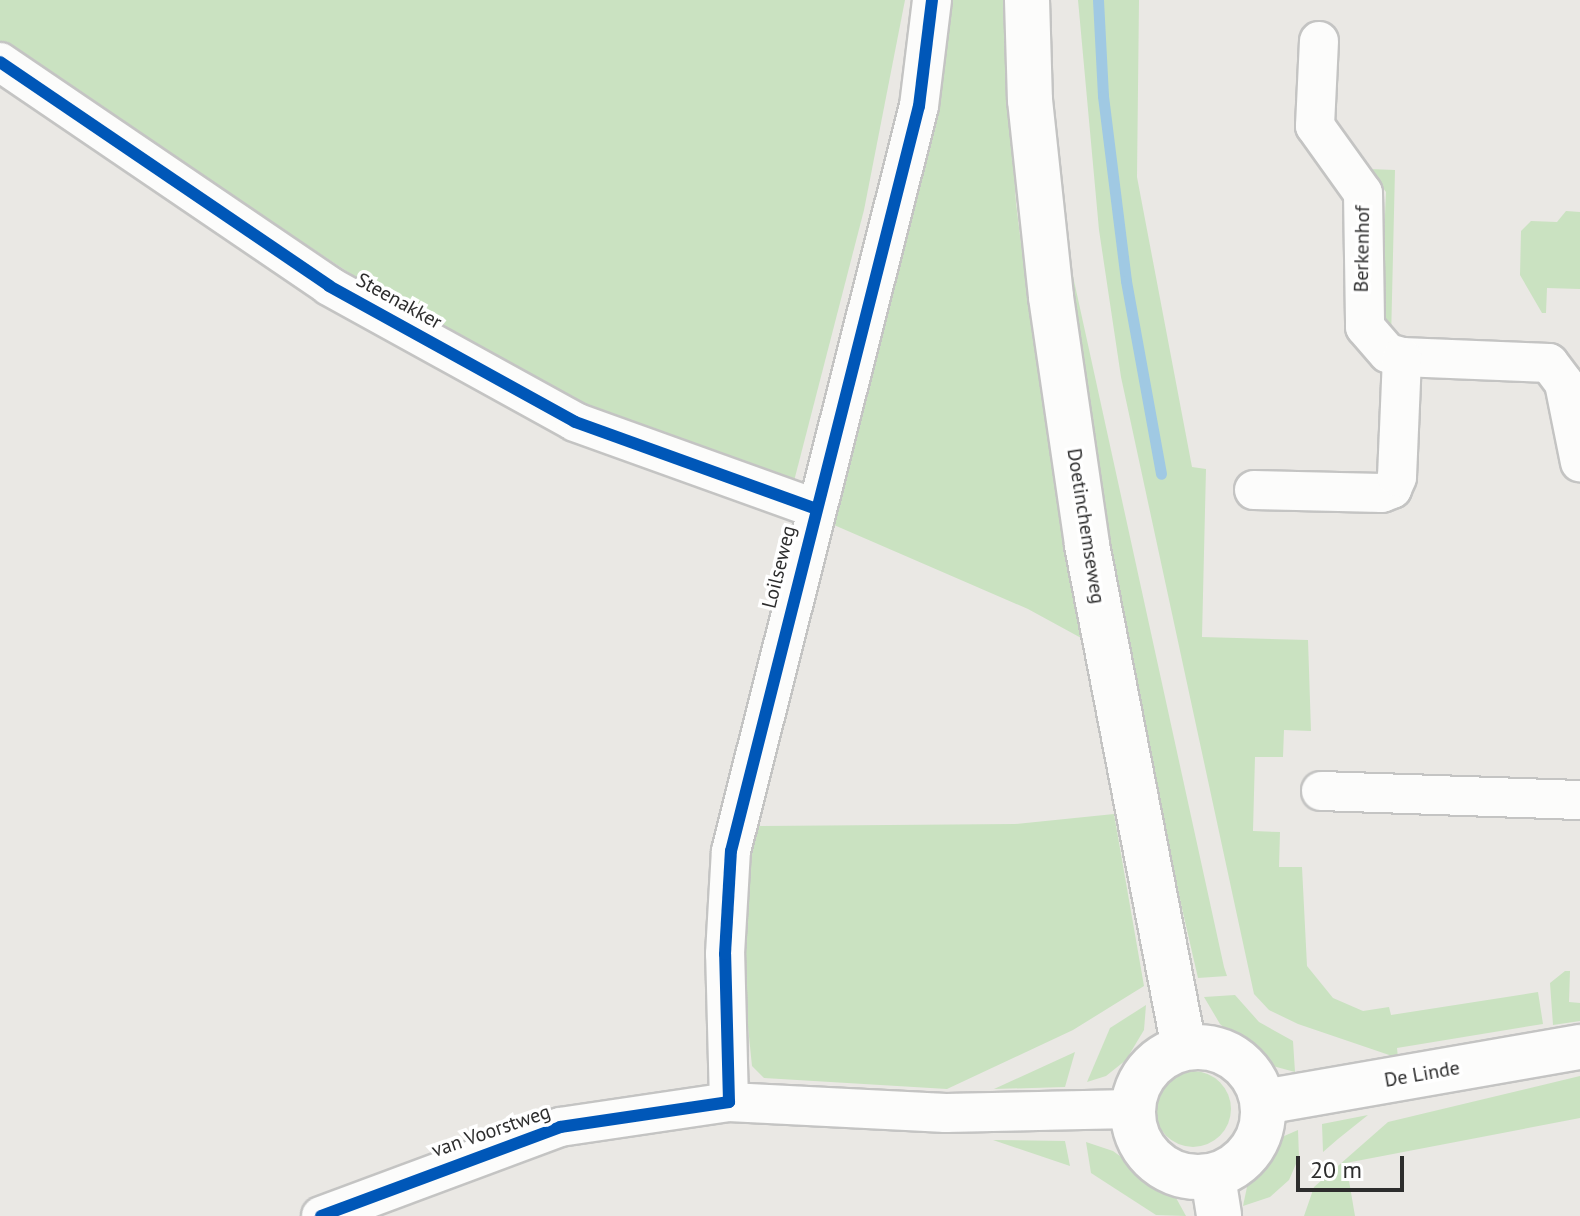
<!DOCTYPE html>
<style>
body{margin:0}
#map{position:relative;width:1580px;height:1216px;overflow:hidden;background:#eae8e4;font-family:"PT Sans",sans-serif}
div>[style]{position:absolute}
.green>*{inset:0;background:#cae2c1}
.round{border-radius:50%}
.stream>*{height:11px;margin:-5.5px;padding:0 5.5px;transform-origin:5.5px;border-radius:5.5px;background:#a0c9e3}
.roads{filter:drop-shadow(2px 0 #c4c4c3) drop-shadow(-2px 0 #c4c4c3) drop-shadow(0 2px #c4c4c3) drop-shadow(0 -2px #c4c4c3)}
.minor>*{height:38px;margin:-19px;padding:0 19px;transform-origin:19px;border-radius:19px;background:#fcfcfb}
.tertiary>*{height:44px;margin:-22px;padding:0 22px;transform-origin:22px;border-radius:22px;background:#fcfcfb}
.secondary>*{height:44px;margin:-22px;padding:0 22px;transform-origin:22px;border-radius:22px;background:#fcfcfb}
.secondary>.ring{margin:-22px;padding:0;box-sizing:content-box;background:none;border:44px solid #fcfcfb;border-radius:50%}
.cycleway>*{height:12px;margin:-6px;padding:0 6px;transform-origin:6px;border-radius:6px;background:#0057b8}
span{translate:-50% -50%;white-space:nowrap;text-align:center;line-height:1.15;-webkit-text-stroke:7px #fff;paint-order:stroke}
.street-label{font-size:20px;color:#2d2d2d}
.scale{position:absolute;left:1296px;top:1156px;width:108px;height:36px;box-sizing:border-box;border:4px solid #2d2d2d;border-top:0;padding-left:10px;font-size:24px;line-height:28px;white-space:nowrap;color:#2d2d2d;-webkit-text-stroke:6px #fff;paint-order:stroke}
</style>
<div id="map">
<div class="green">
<i style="clip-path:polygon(0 0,905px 0,864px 210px,793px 485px,587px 408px,439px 332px,0 43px)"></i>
<i style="clip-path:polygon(947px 0,1003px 0,1016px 203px,1032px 332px,1083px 639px,1028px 609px,834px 525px,833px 508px)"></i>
<i style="clip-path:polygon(1078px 0,1139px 0,1137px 177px,1192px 467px,1206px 469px,1202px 637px,1308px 640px,1311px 731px,1284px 730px,1283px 757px,1255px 757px,1253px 831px,1280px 832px,1279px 867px,1302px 867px,1307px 966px,1333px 998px,1363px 1011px,1389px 1007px,1391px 1015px,1538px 992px,1543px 1024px,1397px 1048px,1398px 1058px,1298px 1024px,1269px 1010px,1254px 994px,1121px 377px,1099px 230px)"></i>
<i style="clip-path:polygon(1369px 169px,1395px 170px,1391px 340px,1380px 331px,1386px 192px)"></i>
<i style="clip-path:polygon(1566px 211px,1580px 212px,1580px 289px,1547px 288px,1546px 313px,1542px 313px,1520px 275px,1521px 231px,1531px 221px,1557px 222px)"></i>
<i style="clip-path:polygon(1064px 235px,1224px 967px,1227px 976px,1198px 978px,1181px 904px,1101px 511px)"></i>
<i style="clip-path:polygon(1114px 814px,1144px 986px,1073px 1030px,947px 1089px,764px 1078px,752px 1066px,738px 928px,754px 826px,1015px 824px)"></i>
<i style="clip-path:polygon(1565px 971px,1570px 971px,1569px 1002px,1580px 1003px,1580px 1021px,1553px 1025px,1550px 983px)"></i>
<i style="clip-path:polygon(1235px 995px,1259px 1022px,1293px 1041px,1295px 1072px,1262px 1063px,1220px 1024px,1204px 997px)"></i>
<i style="clip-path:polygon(1146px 1005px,1144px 1030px,1126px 1060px,1106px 1076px,1087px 1082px,1110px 1028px)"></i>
<i style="clip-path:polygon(1075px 1052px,1065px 1087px,994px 1089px)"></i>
<i class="round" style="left:1155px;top:1071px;width:76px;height:76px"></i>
<i style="clip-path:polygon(1580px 1076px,1580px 1118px,1346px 1163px,1355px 1216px,1304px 1216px,1314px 1187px,1388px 1122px)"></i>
<i style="clip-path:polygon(1368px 1115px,1338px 1139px,1323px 1152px,1322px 1124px)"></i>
<i style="clip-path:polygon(1298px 1130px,1299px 1157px,1289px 1180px,1270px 1197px,1243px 1206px,1251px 1168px,1275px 1140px)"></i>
<i style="clip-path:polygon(993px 1140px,1065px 1141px,1070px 1166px)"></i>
<i style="clip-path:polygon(1086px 1142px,1113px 1151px,1175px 1196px,1186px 1216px,1156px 1215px,1091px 1173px)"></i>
</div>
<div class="stream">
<i style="left:1098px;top:0;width:96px;rotate:87deg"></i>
<i style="left:1103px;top:96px;width:186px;rotate:82.9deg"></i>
<i style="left:1126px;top:281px;width:196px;rotate:79.7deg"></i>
</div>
<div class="roads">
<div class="minor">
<i style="left:1319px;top:41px;width:85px;rotate:92.7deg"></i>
<i style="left:1315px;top:126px;width:82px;rotate:54.4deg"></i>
<i style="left:1363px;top:193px;width:134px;rotate:89.1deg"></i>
<i style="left:1365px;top:327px;width:35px;rotate:49deg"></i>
<i style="left:1388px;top:353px;width:15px;rotate:16deg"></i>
<i style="left:1402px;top:357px;width:147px;rotate:2.3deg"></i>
<i style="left:1549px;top:363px;width:25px;rotate:53deg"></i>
<i style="left:1564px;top:383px;width:81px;rotate:78.6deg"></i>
<i style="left:0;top:62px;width:398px;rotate:34.2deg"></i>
<i style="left:329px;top:286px;width:281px;rotate:28.9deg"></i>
<i style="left:575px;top:422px;width:254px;rotate:19.8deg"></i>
<i style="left:1254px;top:490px;width:128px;rotate:1.3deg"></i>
<i style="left:1382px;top:493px;width:11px;rotate:-22deg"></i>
<i style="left:1392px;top:489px;width:13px;rotate:-67deg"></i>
<i style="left:1397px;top:477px;width:120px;rotate:-87.6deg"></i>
<i style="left:1321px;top:791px;width:259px;rotate:2deg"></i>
<i style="left:729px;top:1102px;width:148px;rotate:-91.5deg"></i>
<i style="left:725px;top:954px;width:103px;rotate:-86.7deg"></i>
<i style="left:731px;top:851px;width:768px;rotate:-75.84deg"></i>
<i style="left:919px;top:106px;width:107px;rotate:-83deg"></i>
<i style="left:321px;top:1216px;width:255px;rotate:-20.4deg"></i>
<i style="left:560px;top:1127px;width:171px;rotate:-8.4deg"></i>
<i style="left:729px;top:1102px;width:217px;rotate:2.9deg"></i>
<i style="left:946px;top:1113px;width:186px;rotate:-1.2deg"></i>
</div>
<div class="tertiary">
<i style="left:1264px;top:1102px;width:321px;rotate:-9.9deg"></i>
</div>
<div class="secondary">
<i style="left:1027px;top:0;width:100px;rotate:88.3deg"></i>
<i style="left:1030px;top:100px;width:198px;rotate:83.9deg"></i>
<i style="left:1051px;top:297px;width:251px;rotate:81.7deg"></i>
<i style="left:1087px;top:545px;width:512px;rotate:79.08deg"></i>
<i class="ring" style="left:1133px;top:1047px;width:86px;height:86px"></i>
<i style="left:1213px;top:1177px;width:39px;rotate:81deg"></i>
</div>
</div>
<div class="cycleway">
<i style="left:0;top:62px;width:398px;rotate:34.2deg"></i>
<i style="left:329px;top:286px;width:281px;rotate:28.9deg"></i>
<i style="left:575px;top:422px;width:254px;rotate:19.8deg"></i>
<i style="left:321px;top:1216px;width:255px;rotate:-20.4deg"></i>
<i style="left:560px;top:1127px;width:171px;rotate:-8.4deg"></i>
<i style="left:729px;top:1102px;width:148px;rotate:-91.5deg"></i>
<i style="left:725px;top:954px;width:103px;rotate:-86.7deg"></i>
<i style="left:731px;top:851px;width:768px;rotate:-75.84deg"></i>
<i style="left:919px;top:106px;width:107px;rotate:-83deg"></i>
</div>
<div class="street-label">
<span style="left:1362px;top:249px;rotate:-89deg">Berkenhof</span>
<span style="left:399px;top:301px;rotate:29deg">Steenakker</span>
<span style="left:1086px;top:526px;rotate:81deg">Doetinchemseweg</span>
<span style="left:779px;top:567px;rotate:-76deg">Loilseweg</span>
<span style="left:1422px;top:1074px;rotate:-10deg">De Linde</span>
<span style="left:491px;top:1131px;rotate:-19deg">van Voorstweg</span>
</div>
<div class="scale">20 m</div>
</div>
